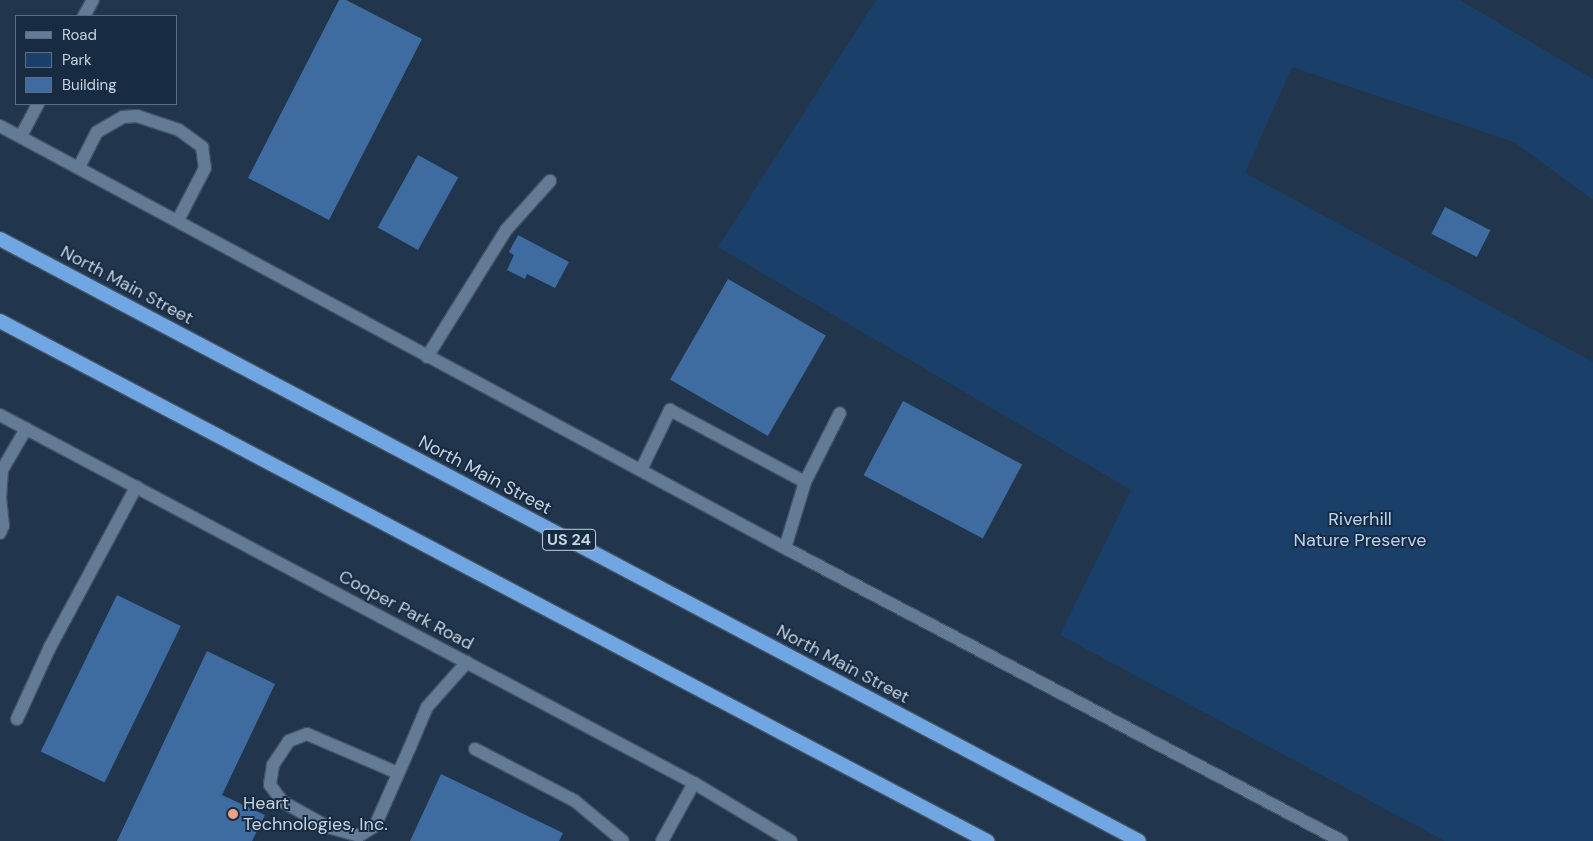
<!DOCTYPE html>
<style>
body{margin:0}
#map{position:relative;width:1593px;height:841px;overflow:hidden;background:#21354c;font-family:"DM Sans",sans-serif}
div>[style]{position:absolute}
.green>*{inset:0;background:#1a4069}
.building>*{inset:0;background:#3e6ca1;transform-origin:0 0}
.roads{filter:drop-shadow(1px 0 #425366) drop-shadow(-1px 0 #425366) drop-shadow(0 1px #425366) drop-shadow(0 -1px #425366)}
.service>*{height:12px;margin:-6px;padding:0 6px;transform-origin:6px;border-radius:6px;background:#647b95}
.minor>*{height:12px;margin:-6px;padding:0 6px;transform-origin:6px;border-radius:6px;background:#647b95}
.trunk>*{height:14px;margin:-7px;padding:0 7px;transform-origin:7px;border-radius:7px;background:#70a6e1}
.dots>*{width:14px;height:14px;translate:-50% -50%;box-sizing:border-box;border:2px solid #172b42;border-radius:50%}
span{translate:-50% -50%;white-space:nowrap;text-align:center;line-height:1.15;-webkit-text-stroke:4px #172b42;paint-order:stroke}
.shield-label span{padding:1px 4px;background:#172b42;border:1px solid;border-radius:4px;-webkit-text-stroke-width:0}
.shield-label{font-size:16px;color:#c6d3e1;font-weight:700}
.street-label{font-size:18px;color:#c6d3e1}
.park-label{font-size:18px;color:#bbd5f4}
.poi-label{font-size:18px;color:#c6d3e1}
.left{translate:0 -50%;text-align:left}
.legend{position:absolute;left:15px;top:15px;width:162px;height:90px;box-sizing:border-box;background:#172b42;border:1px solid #5d6e82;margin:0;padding:6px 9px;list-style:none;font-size:15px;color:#c6d3e1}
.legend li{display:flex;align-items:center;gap:10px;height:25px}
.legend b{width:25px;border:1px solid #5d6e82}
</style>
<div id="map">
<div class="green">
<i style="clip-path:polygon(876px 0,1460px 0,1593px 79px,1593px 200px,1514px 142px,1292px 67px,1245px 173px,1593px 362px,1593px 841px,1445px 841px,1060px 635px,1131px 490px,718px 247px)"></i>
</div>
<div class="building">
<i style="clip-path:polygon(339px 0,346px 0,422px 39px,329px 220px,248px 178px)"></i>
<i style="left:418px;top:155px;width:46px;height:83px;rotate:29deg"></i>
<i style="left:1445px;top:207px;width:51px;height:30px;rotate:27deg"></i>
<i style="clip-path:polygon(518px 235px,569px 262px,555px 288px,527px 274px,525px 279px,507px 270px,514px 255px,509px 252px)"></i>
<i style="left:728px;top:279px;width:113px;height:116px;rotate:30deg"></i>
<i style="left:903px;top:401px;width:135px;height:84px;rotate:28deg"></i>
<i style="left:117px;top:595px;width:71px;height:174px;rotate:26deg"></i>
<i style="clip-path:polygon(207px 651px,275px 684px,222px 795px,265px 815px,252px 841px,117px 841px)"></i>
<i style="clip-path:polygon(441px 774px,563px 833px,559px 841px,410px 841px)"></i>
</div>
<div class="roads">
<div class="service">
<i style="left:84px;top:16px;width:18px;rotate:-61deg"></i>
<i style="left:21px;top:136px;width:36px;rotate:-62deg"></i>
<i style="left:79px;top:167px;width:39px;rotate:-63deg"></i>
<i style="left:97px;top:132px;width:30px;rotate:-30deg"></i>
<i style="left:123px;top:117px;width:14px;rotate:-4deg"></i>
<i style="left:137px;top:116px;width:44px;rotate:18.4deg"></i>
<i style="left:179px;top:130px;width:29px;rotate:36deg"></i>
<i style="left:202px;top:147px;width:21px;rotate:82deg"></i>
<i style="left:205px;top:168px;width:59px;rotate:117.4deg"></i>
<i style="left:427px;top:357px;width:150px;rotate:-58.1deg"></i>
<i style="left:506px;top:230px;width:66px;rotate:-48.1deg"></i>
<i style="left:641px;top:470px;width:67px;rotate:-64.2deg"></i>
<i style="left:670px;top:410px;width:153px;rotate:28.1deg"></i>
<i style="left:0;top:533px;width:8px;rotate:-67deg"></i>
<i style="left:3px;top:526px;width:28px;rotate:-96deg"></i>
<i style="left:0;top:498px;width:28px;rotate:-86deg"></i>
<i style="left:2px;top:470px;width:48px;rotate:-59.7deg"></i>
<i style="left:785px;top:548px;width:69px;rotate:-73.1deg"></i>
<i style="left:805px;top:482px;width:77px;rotate:-63.1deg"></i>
<i style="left:17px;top:719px;width:79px;rotate:-65.4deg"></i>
<i style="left:50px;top:647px;width:182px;rotate:-61.7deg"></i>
<i style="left:475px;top:749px;width:113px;rotate:27.5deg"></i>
<i style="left:575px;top:801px;width:62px;rotate:39.8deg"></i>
<i style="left:398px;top:773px;width:99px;rotate:-156.8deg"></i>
<i style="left:307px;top:734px;width:19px;rotate:159deg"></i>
<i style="left:289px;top:741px;width:29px;rotate:124deg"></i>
<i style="left:273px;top:765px;width:20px;rotate:99deg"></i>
<i style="left:270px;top:785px;width:21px;rotate:53deg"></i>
<i style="left:283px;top:802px;width:51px;rotate:29.1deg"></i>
<i style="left:328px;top:827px;width:32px;rotate:16deg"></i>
<i style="left:359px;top:836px;width:19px;rotate:-32deg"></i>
<i style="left:375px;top:826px;width:86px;rotate:-66.1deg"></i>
<i style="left:410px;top:747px;width:43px;rotate:-67deg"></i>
<i style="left:427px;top:707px;width:60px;rotate:-48.4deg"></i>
<i style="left:662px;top:841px;width:66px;rotate:-61.1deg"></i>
</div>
<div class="minor">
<i style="left:0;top:126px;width:891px;rotate:28.26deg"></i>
<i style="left:785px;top:548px;width:629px;rotate:27.75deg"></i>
<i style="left:0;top:415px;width:786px;rotate:27.94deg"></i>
<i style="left:694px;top:783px;width:113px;rotate:30.9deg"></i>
</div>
<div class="trunk">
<i style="left:0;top:239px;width:1288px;rotate:27.86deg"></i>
<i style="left:0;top:321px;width:1116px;rotate:27.78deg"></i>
</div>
</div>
<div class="dots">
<i style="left:233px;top:814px;background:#f2a07f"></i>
</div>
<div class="shield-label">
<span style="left:569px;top:540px">US 24</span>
</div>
<div class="street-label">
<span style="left:127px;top:285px;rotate:28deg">North Main Street</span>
<span style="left:485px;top:475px;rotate:28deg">North Main Street</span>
<span style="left:406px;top:610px;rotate:28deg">Cooper Park Road</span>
<span style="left:843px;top:664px;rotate:28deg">North Main Street</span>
</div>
<div class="park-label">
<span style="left:1360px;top:530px">Riverhill<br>Nature Preserve</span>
</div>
<div class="poi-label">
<span class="left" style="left:243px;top:814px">Heart<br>Technologies, Inc.</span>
</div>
<ul class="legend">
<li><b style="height:6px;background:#647b95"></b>Road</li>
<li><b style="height:14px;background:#1a4069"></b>Park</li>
<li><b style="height:14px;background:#3e6ca1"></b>Building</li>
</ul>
</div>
